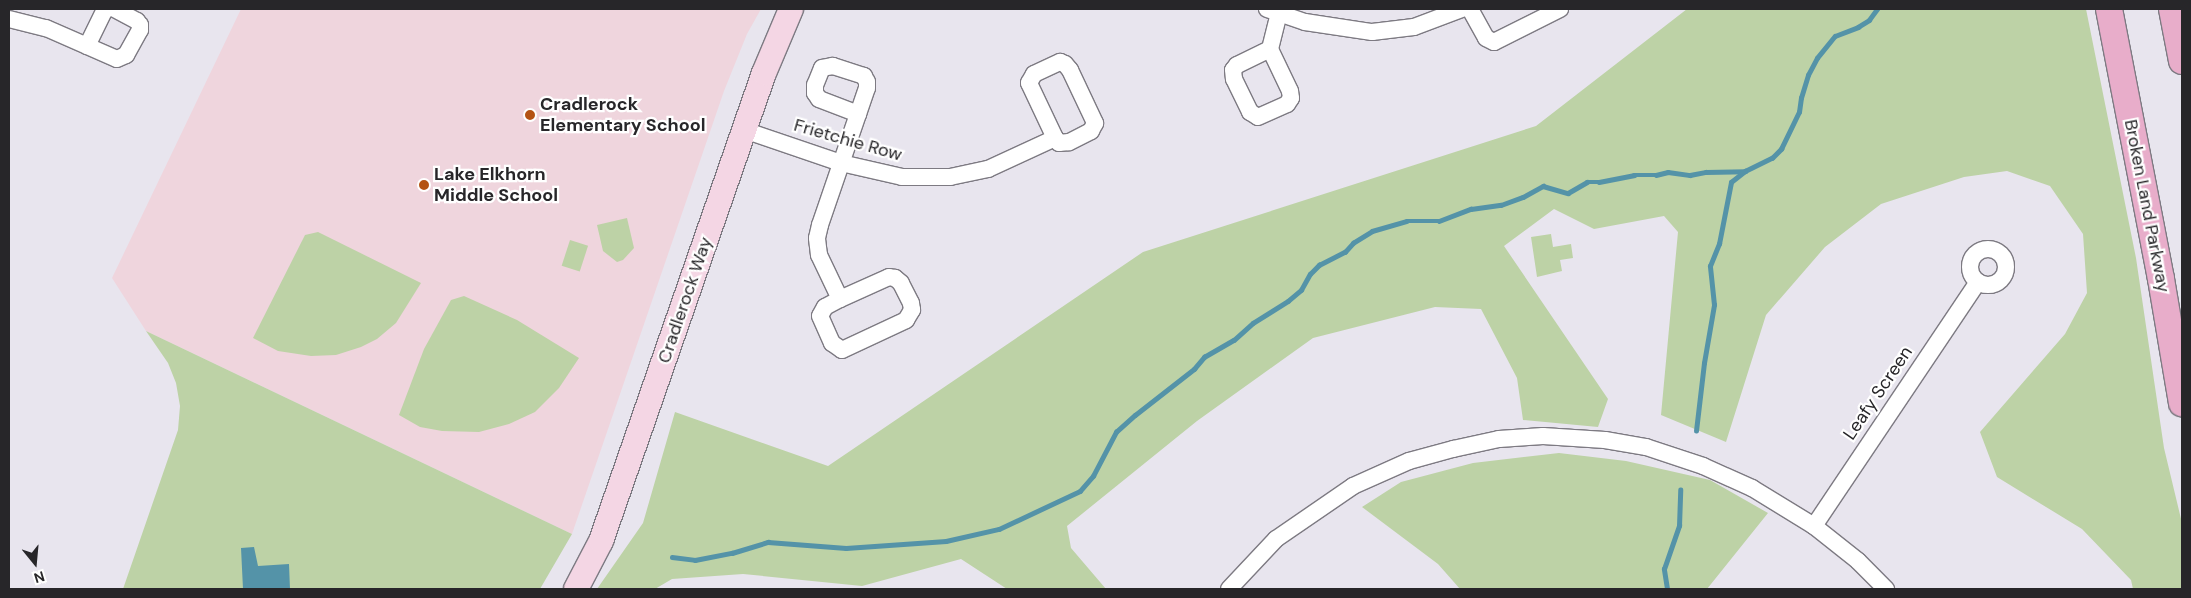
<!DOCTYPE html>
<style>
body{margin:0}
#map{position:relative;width:2191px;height:598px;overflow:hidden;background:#e8e5ee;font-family:"DM Sans",sans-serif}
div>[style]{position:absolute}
.education>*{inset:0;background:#efd5dd}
.green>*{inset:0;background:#bdd2a6;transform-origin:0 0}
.water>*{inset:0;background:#5493a8}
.stream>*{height:4.5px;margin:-2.25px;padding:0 2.25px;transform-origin:2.25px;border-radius:2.25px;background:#5493a8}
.roads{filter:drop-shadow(1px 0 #7d7a82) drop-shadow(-1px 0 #7d7a82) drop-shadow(0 1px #7d7a82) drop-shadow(0 -1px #7d7a82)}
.street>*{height:16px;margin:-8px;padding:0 8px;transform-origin:8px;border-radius:8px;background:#fff}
.street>.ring{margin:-8px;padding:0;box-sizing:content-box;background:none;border:16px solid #fff;border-radius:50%}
.secondary>*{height:24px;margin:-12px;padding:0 12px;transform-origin:12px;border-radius:12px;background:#f4d6e4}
.primary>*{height:26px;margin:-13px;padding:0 13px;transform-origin:13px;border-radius:13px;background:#e8adca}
.dots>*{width:14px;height:14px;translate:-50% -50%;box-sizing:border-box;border:2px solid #fff;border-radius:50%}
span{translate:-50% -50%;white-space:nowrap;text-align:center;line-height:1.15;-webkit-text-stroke:4.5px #fff;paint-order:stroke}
.poi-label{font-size:18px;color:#272629;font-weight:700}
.left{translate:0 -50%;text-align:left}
.street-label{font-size:18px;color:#272629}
.frame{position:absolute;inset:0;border:10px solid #272629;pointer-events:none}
.north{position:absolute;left:10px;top:538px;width:50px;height:50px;-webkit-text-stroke:4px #fff;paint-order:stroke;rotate:163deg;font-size:14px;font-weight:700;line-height:20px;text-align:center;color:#272629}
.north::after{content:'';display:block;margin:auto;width:18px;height:22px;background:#272629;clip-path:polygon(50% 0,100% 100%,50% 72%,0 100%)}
</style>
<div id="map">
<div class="education">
<i style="clip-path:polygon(241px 9px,761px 9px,747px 34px,724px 91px,572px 534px,146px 331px,112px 278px)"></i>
</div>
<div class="green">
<i style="clip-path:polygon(1687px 9px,2086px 9px,2136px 258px,2164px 448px,2182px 523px,2182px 589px,2133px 589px,2131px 580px,2082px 529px,1997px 477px,1980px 432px,2065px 334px,2087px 293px,2083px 234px,2050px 186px,2007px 171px,1964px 177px,1881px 204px,1825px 247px,1766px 315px,1726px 442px,1661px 415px,1678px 232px,1664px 216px,1594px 229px,1554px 209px,1504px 246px,1608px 399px,1598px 427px,1523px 420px,1517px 378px,1481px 309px,1435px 307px,1313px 338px,1197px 421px,1067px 526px,1071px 548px,1106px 589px,1007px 589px,961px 559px,862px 586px,743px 574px,672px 579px,655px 589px,597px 589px,643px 523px,675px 412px,828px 466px,1143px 252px,1536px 126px)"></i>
<i style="clip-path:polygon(627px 218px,634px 248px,623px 260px,617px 262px,603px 251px,597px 225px)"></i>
<i style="clip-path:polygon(318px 232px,421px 283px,396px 323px,377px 339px,361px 347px,336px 355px,311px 356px,278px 351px,253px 338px,305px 235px)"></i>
<i style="clip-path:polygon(1551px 234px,1553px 247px,1571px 244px,1573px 258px,1560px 260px,1562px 271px,1537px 277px,1531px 237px)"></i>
<i style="left:570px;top:240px;width:19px;height:27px;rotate:18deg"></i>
<i style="clip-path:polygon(464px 296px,517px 320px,579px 358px,559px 388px,535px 412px,509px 424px,479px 432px,442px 431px,420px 427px,399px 415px,424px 349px,451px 300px)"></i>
<i style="clip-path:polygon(146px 331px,572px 534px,540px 589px,123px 589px,178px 430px,180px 406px,176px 383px,168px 363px)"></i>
<i style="clip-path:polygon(1559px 453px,1626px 461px,1710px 480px,1768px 513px,1707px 589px,1460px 589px,1438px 564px,1362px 507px,1401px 482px,1473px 463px)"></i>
</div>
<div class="water">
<i style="clip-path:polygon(254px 547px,258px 566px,289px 564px,290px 589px,243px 589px,241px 548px)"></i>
</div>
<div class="stream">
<i style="left:1696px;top:431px;width:68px;rotate:-83.3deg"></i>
<i style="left:1704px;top:363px;width:59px;rotate:-80.2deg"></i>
<i style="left:1714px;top:305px;width:39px;rotate:-96deg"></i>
<i style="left:1710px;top:266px;width:24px;rotate:-68deg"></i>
<i style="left:1719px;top:244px;width:63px;rotate:-79deg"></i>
<i style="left:1731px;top:182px;width:18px;rotate:-38deg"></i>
<i style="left:1745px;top:171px;width:30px;rotate:-26deg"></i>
<i style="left:1772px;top:158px;width:13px;rotate:-45deg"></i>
<i style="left:1781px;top:149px;width:41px;rotate:-64.1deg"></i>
<i style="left:1799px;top:112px;width:14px;rotate:-82deg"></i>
<i style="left:1801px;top:98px;width:24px;rotate:-73deg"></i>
<i style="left:1808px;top:75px;width:19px;rotate:-62deg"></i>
<i style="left:1817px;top:58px;width:28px;rotate:-51deg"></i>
<i style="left:1835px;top:36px;width:25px;rotate:-21deg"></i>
<i style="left:1858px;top:27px;width:13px;rotate:-32deg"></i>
<i style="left:1869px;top:20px;width:14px;rotate:-54deg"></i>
<i style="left:672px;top:557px;width:23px;rotate:7deg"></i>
<i style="left:695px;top:560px;width:38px;rotate:-11deg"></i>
<i style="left:732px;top:553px;width:38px;rotate:-17deg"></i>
<i style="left:768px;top:542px;width:78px;rotate:4.4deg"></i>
<i style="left:846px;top:548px;width:100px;rotate:-4deg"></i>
<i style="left:946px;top:541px;width:54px;rotate:-12.8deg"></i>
<i style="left:999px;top:529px;width:89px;rotate:-25.1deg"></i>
<i style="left:1080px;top:491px;width:20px;rotate:-49deg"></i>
<i style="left:1093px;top:476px;width:50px;rotate:-62.4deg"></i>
<i style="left:1116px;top:432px;width:25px;rotate:-42deg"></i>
<i style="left:1135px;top:415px;width:75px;rotate:-37.9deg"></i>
<i style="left:1194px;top:369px;width:16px;rotate:-50deg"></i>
<i style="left:1204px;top:357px;width:34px;rotate:-30deg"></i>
<i style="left:1234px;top:340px;width:25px;rotate:-42deg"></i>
<i style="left:1253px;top:323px;width:41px;rotate:-32.2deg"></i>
<i style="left:1288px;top:301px;width:17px;rotate:-40deg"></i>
<i style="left:1301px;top:290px;width:18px;rotate:-61deg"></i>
<i style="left:1310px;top:274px;width:13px;rotate:-45deg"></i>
<i style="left:1319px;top:265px;width:29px;rotate:-27deg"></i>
<i style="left:1345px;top:252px;width:12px;rotate:-48deg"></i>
<i style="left:1353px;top:243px;width:22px;rotate:-32deg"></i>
<i style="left:1372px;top:231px;width:36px;rotate:-16deg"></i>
<i style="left:1407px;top:221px;width:32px"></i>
<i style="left:1439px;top:221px;width:34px;rotate:-21deg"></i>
<i style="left:1471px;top:209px;width:30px;rotate:-8deg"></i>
<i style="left:1501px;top:205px;width:23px;rotate:-20deg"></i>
<i style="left:1523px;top:197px;width:23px;rotate:-29deg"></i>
<i style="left:1543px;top:186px;width:26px;rotate:16deg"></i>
<i style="left:1568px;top:193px;width:22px;rotate:-30deg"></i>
<i style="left:1587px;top:182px;width:12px"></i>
<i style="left:1599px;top:182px;width:36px;rotate:-11deg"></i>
<i style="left:1634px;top:175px;width:22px"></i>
<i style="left:1656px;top:175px;width:12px;rotate:-14deg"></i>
<i style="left:1668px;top:172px;width:22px;rotate:8deg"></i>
<i style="left:1690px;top:175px;width:16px;rotate:-11deg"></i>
<i style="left:1706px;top:172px;width:39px;rotate:-1deg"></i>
<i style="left:1667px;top:589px;width:20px;rotate:-99deg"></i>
<i style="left:1664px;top:569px;width:46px;rotate:-70.8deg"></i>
<i style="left:1679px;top:526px;width:36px;rotate:-88deg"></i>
</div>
<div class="roads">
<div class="street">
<i style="left:1267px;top:9px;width:40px;rotate:18.9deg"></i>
<i style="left:1305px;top:22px;width:68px;rotate:8.5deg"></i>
<i style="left:1372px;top:32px;width:42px;rotate:-6.8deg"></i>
<i style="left:1414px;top:27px;width:51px;rotate:-20.6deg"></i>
<i style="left:1470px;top:9px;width:33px;rotate:61deg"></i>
<i style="left:1486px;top:38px;width:9px;rotate:27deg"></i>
<i style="left:1494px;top:42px;width:74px;rotate:-26.6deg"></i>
<i style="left:9px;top:19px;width:38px;rotate:14deg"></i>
<i style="left:46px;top:28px;width:77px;rotate:23.6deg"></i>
<i style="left:117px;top:59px;width:10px;rotate:-24deg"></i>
<i style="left:126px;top:55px;width:29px;rotate:-61deg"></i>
<i style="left:140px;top:30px;width:5px;rotate:-90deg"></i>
<i style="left:140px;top:25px;width:5px;rotate:-127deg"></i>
<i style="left:137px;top:21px;width:26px;rotate:-152deg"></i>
<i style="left:87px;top:46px;width:39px;rotate:-64deg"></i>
<i style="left:104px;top:11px;width:4px;rotate:-34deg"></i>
<i style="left:1270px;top:49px;width:37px;rotate:154deg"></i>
<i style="left:1237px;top:65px;width:6px;rotate:129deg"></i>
<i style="left:1233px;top:70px;width:9px;rotate:84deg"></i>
<i style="left:1234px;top:79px;width:37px;rotate:64deg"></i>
<i style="left:1250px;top:112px;width:9px;rotate:32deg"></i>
<i style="left:1258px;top:117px;width:32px;rotate:-24deg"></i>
<i style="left:1287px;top:104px;width:7px;rotate:-56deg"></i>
<i style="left:1291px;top:98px;width:7px;rotate:-98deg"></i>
<i style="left:1290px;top:91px;width:47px;rotate:-115.5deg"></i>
<i style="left:1270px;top:49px;width:36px;rotate:-76deg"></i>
<i style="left:744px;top:130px;width:102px;rotate:18.8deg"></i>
<i style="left:841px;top:163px;width:63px;rotate:12.9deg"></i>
<i style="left:902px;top:177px;width:48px"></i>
<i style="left:950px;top:177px;width:39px;rotate:-12deg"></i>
<i style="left:988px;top:169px;width:74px;rotate:-24.8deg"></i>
<i style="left:1055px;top:138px;width:61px;rotate:-115.3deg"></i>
<i style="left:1029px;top:83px;width:10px;rotate:-61deg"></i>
<i style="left:1034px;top:74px;width:29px;rotate:-25deg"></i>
<i style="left:1060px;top:62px;width:5px;rotate:22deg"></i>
<i style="left:1065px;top:64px;width:8px;rotate:50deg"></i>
<i style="left:1070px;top:70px;width:59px;rotate:64.7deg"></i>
<i style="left:1095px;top:123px;width:9px;rotate:117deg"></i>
<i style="left:1091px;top:131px;width:25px;rotate:153deg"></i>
<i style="left:1069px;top:142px;width:10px;rotate:174deg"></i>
<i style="left:1059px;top:143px;width:6px;rotate:-129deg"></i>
<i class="ring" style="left:1970px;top:249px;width:20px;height:20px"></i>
<i style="left:840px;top:299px;width:17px;rotate:152deg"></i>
<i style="left:825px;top:307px;width:10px;rotate:119deg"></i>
<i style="left:820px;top:316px;width:30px;rotate:66deg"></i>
<i style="left:832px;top:343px;width:12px;rotate:35deg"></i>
<i style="left:842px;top:350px;width:71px;rotate:-25.1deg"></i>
<i style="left:906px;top:320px;width:12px;rotate:-59deg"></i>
<i style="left:912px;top:310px;width:7px;rotate:-98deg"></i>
<i style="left:911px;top:303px;width:22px;rotate:-117deg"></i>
<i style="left:901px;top:283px;width:8px;rotate:-140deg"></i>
<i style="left:895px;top:278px;width:6px;rotate:-171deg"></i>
<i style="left:889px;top:277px;width:54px;rotate:155.8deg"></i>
<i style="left:840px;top:299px;width:49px;rotate:-115.5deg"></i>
<i style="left:819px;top:255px;width:17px;rotate:-97deg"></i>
<i style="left:817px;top:238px;width:13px;rotate:-77deg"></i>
<i style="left:820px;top:225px;width:145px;rotate:-71.1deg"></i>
<i style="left:867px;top:88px;width:6px;rotate:-90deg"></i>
<i style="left:867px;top:82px;width:7px;rotate:-117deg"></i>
<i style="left:864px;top:76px;width:33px;rotate:-162deg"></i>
<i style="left:833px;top:66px;width:11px;rotate:170deg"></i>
<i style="left:822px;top:68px;width:18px;rotate:112deg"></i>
<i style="left:815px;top:85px;width:8px;rotate:90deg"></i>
<i style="left:815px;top:93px;width:7px;rotate:56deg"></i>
<i style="left:819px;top:99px;width:42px;rotate:21deg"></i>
<i style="left:1814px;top:526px;width:294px;rotate:-56.1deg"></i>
<i style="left:1229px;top:589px;width:69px;rotate:-46.8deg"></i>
<i style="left:1276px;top:539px;width:93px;rotate:-34.5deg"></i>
<i style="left:1353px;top:486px;width:61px;rotate:-24.1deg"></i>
<i style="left:1409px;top:461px;width:46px;rotate:-15.3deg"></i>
<i style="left:1453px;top:449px;width:47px;rotate:-12.3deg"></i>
<i style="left:1499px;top:439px;width:44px;rotate:-3.9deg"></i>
<i style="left:1543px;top:436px;width:62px;rotate:3.7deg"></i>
<i style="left:1605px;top:440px;width:42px;rotate:9.7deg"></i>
<i style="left:1646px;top:447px;width:60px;rotate:18.4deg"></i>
<i style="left:1703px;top:466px;width:54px;rotate:24.2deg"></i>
<i style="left:1752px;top:488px;width:73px;rotate:31.5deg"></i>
<i style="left:1814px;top:526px;width:56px;rotate:38.5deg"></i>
<i style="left:1858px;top:561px;width:40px;rotate:45deg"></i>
</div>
<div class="secondary">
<i style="left:576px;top:589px;width:54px;rotate:-62.5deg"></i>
<i style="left:601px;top:541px;width:496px;rotate:-70.8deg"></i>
<i style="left:764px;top:73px;width:69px;rotate:-67.1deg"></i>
</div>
<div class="primary">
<i style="left:2109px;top:9px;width:275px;rotate:79.1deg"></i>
<i style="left:2161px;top:279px;width:126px;rotate:80.4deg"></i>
<i style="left:2172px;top:9px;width:53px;rotate:79.1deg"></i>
</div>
</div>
<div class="dots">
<i style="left:530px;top:115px;background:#b45313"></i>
<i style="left:424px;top:185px;background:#b45313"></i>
</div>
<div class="poi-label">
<span class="left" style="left:540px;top:115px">Cradlerock<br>Elementary School</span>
<span class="left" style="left:434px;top:185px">Lake Elkhorn<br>Middle School</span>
</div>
<div class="street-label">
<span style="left:848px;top:140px;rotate:16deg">Frietchie Row</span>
<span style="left:2147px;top:206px;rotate:79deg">Broken Land Parkway</span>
<span style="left:685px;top:300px;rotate:-71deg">Cradlerock Way</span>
<span style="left:1878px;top:393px;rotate:-56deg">Leafy Screen</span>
</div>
<div class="frame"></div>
<div class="north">N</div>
</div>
